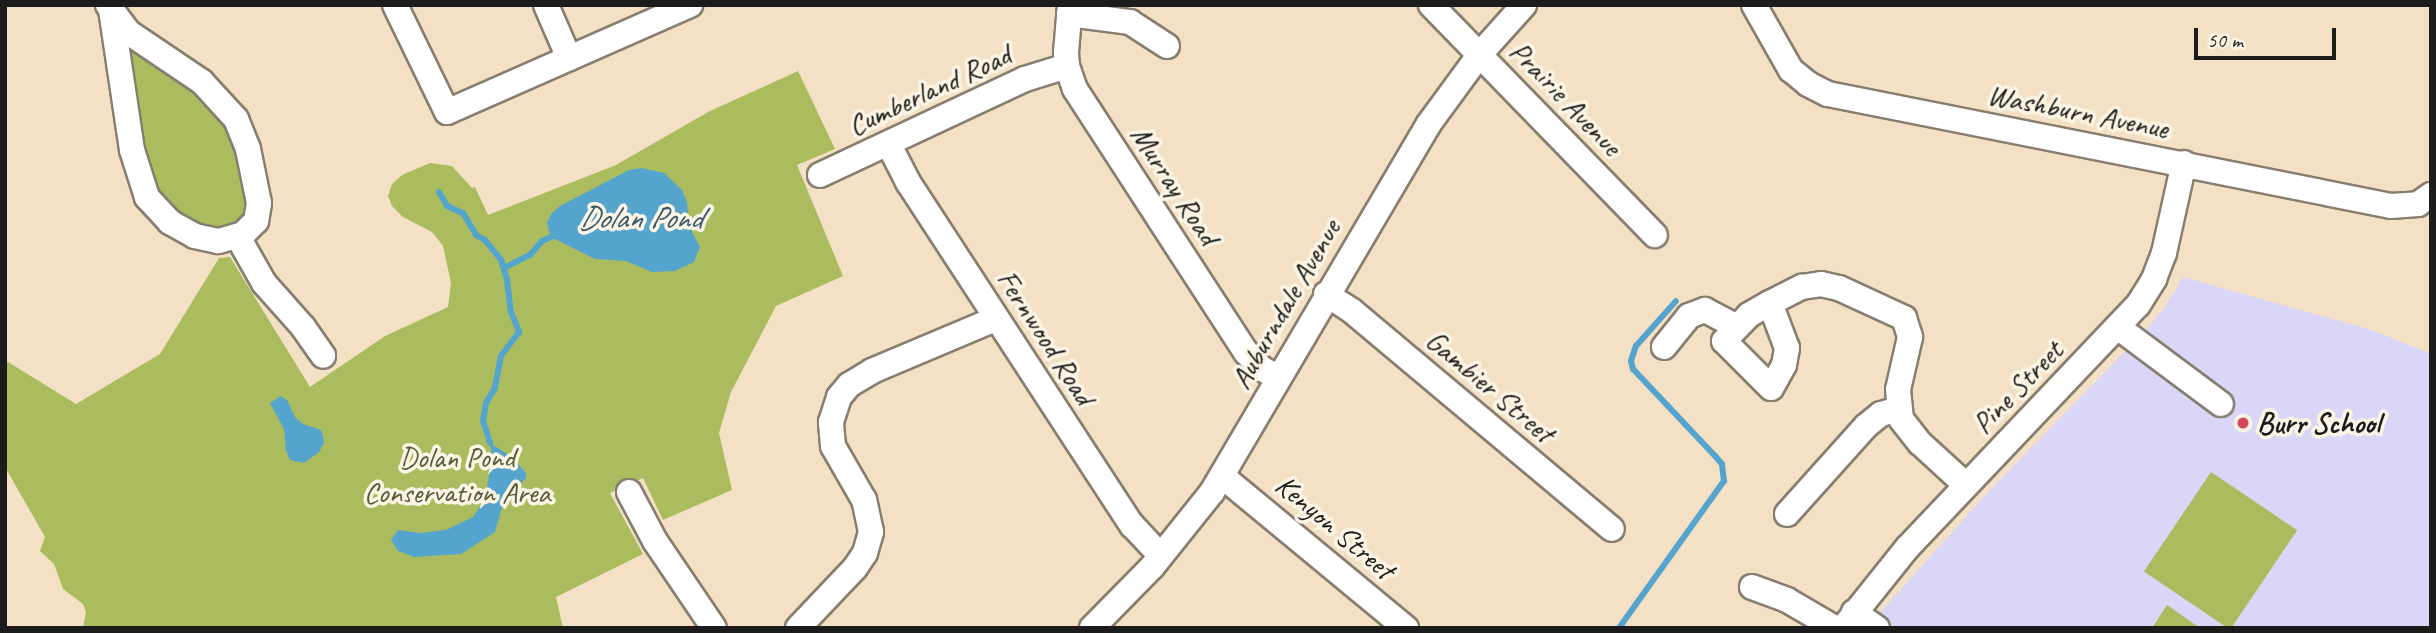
<!DOCTYPE html>
<style>
body{margin:0}
#map{position:relative;width:2436px;height:633px;overflow:hidden;background:#f4e1c5;font-family:Caveat,sans-serif}
div>[style]{position:absolute}
.built>*{inset:0;background:#dad6f7}
.green>*{inset:0;background:#abbc5f;transform-origin:0 0}
.water>*{inset:0;background:#55a4ce}
.stream>*{height:6px;margin:-3px;padding:0 3px;transform-origin:3px;border-radius:3px;background:#55a4ce}
.roads{filter:drop-shadow(2px 0 #887e70) drop-shadow(-2px 0 #887e70) drop-shadow(0 2px #887e70) drop-shadow(0 -2px #887e70)}
.minor>*{height:24px;margin:-12px;padding:0 12px;transform-origin:12px;border-radius:12px;background:#fff}
.dots>*{width:19px;height:19px;translate:-50% -50%;box-sizing:border-box;border:4px solid #fcf5e5;border-radius:50%}
span{translate:-50% -50%;white-space:nowrap;text-align:center;line-height:1.15;-webkit-text-stroke:7px #fcf5e5;paint-order:stroke}
.street-label{font-size:30px;color:#1c1c1c}
.poi-label{font-size:30px;color:#1c1c1c;font-weight:700}
.left{translate:0 -50%;text-align:left}
.park-label{font-size:30px;color:#555c37}
.water-label{font-size:32px;color:#36596c;font-style:italic}
.frame{position:absolute;inset:0;border:7px solid #1c1c1c;pointer-events:none}
.scale{position:absolute;left:2194px;top:28px;width:142px;height:32px;box-sizing:border-box;border:4px solid #1c1c1c;border-top:0;padding-left:9px;font-size:21px;line-height:24px;white-space:nowrap;color:#1c1c1c;-webkit-text-stroke:5px #fcf5e5;paint-order:stroke}
</style>
<div id="map">
<div class="built">
<i style="clip-path:polygon(2183px 277px,2372px 330px,2431px 354px,2431px 628px,1866px 628px,1989px 491px,2144px 332px,2165px 307px)"></i>
</div>
<div class="green">
<i style="clip-path:polygon(126px 42px,206px 100px,228px 125px,250px 196px,246px 216px,229px 230px,202px 226px,178px 213px,158px 193px,146px 172px)"></i>
<i style="clip-path:polygon(798px 71px,835px 149px,797px 165px,843px 276px,776px 306px,731px 392px,719px 433px,732px 490px,663px 520px,643px 478px,610px 493px,643px 554px,556px 597px,563px 628px,83px 628px,86px 612px,83px 604px,63px 589px,54px 564px,40px 551px,45px 537px,5px 467px,5px 364px,8px 362px,76px 404px,160px 354px,219px 258px,230px 257px,310px 387px,385px 336px,448px 307px,451px 283px,443px 246px,432px 232px,403px 217px,392px 206px,388px 196px,392px 184px,402px 175px,430px 163px,452px 166px,472px 188px,475px 187px,488px 215px,616px 165px,708px 112px)"></i>
<i style="left:2211px;top:472px;width:104px;height:120px;rotate:34deg"></i>
<i style="clip-path:polygon(2167px 605px,2200px 628px,2152px 628px)"></i>
</div>
<div class="water">
<i style="clip-path:polygon(641px 168px,664px 173px,682px 190px,687px 202px,689px 226px,700px 247px,694px 262px,675px 271px,652px 272px,626px 261px,595px 259px,551px 237px,547px 223px,551px 214px,560px 206px,629px 170px)"></i>
<i style="clip-path:polygon(281px 396px,287px 400px,295px 417px,303px 424px,321px 430px,323px 436px,324px 443px,319px 452px,304px 463px,290px 460px,286px 451px,284px 429px,270px 403px)"></i>
<i style="clip-path:polygon(490px 443px,512px 457px,526px 473px,526px 478px,504px 500px,495px 532px,461px 554px,414px 557px,398px 551px,391px 540px,398px 530px,421px 533px,446px 530px,473px 517px,485px 499px,492px 457px)"></i>
</div>
<div class="stream">
<i style="left:439px;top:192px;width:16px;rotate:60deg"></i>
<i style="left:447px;top:206px;width:17px;rotate:24deg"></i>
<i style="left:463px;top:213px;width:26px;rotate:59deg"></i>
<i style="left:476px;top:235px;width:10px;rotate:29deg"></i>
<i style="left:485px;top:240px;width:26px;rotate:51deg"></i>
<i style="left:501px;top:260px;width:21px;rotate:73deg"></i>
<i style="left:507px;top:280px;width:32px;rotate:83deg"></i>
<i style="left:511px;top:312px;width:22px;rotate:68deg"></i>
<i style="left:519px;top:332px;width:30px;rotate:127deg"></i>
<i style="left:501px;top:356px;width:33px;rotate:101deg"></i>
<i style="left:495px;top:388px;width:17px;rotate:121deg"></i>
<i style="left:486px;top:403px;width:18px;rotate:99deg"></i>
<i style="left:483px;top:421px;width:23px;rotate:72deg"></i>
<i style="left:504px;top:268px;width:30px;rotate:-27deg"></i>
<i style="left:531px;top:254px;width:17px;rotate:-50deg"></i>
<i style="left:542px;top:241px;width:10px;rotate:-24deg"></i>
<i style="left:1619px;top:628px;width:181px;rotate:-54.5deg"></i>
<i style="left:1724px;top:481px;width:17px;rotate:-97deg"></i>
<i style="left:1722px;top:464px;width:9px;rotate:-131deg"></i>
<i style="left:1716px;top:457px;width:121px;rotate:-133.3deg"></i>
<i style="left:1633px;top:369px;width:8px;rotate:-104deg"></i>
<i style="left:1631px;top:361px;width:16px;rotate:-72deg"></i>
<i style="left:1636px;top:346px;width:60px;rotate:-48.4deg"></i>
</div>
<div class="roads">
<div class="minor">
<i style="left:108px;top:5px;width:34px;rotate:53deg"></i>
<i style="left:128px;top:32px;width:89px;rotate:34deg"></i>
<i style="left:202px;top:82px;width:50px;rotate:47.4deg"></i>
<i style="left:236px;top:119px;width:32px;rotate:68deg"></i>
<i style="left:248px;top:149px;width:55px;rotate:78.5deg"></i>
<i style="left:259px;top:203px;width:18px;rotate:99deg"></i>
<i style="left:256px;top:221px;width:18px;rotate:135deg"></i>
<i style="left:243px;top:234px;width:26px;rotate:164deg"></i>
<i style="left:218px;top:241px;width:24px;rotate:-168deg"></i>
<i style="left:195px;top:236px;width:29px;rotate:-151deg"></i>
<i style="left:170px;top:222px;width:34px;rotate:-133deg"></i>
<i style="left:147px;top:197px;width:49px;rotate:-107.7deg"></i>
<i style="left:132px;top:150px;width:142px;rotate:-98.5deg"></i>
<i style="left:395px;top:5px;width:119px;rotate:64.1deg"></i>
<i style="left:447px;top:112px;width:266px;rotate:-23.8deg"></i>
<i style="left:546px;top:5px;width:58px;rotate:66.5deg"></i>
<i style="left:1070px;top:5px;width:48px;rotate:94.8deg"></i>
<i style="left:1066px;top:53px;width:13px;rotate:86deg"></i>
<i style="left:1067px;top:66px;width:24px;rotate:71deg"></i>
<i style="left:1075px;top:89px;width:314px;rotate:57deg"></i>
<i style="left:1246px;top:352px;width:22px;rotate:47deg"></i>
<i style="left:1261px;top:368px;width:20px;rotate:30deg"></i>
<i style="left:1431px;top:5px;width:321px;rotate:45.8deg"></i>
<i style="left:1754px;top:5px;width:75px;rotate:60.4deg"></i>
<i style="left:1791px;top:70px;width:22px;rotate:39deg"></i>
<i style="left:1808px;top:84px;width:22px;rotate:27deg"></i>
<i style="left:1828px;top:94px;width:574px;rotate:11.25deg"></i>
<i style="left:2391px;top:206px;width:27px;rotate:-4deg"></i>
<i style="left:2418px;top:204px;width:16px;rotate:-35deg"></i>
<i style="left:1069px;top:14px;width:62px;rotate:7.5deg"></i>
<i style="left:1130px;top:22px;width:44px;rotate:33deg"></i>
<i style="left:889px;top:145px;width:42px;rotate:62.8deg"></i>
<i style="left:908px;top:182px;width:410px;rotate:56.9deg"></i>
<i style="left:1132px;top:525px;width:42px;rotate:46.9deg"></i>
<i style="left:820px;top:175px;width:226px;rotate:-25.1deg"></i>
<i style="left:1025px;top:79px;width:44px;rotate:-17.2deg"></i>
<i style="left:238px;top:237px;width:53px;rotate:60.5deg"></i>
<i style="left:264px;top:283px;width:59px;rotate:48.4deg"></i>
<i style="left:303px;top:327px;width:35px;rotate:55deg"></i>
<i style="left:1326px;top:294px;width:31px;rotate:33deg"></i>
<i style="left:1352px;top:311px;width:339px;rotate:40deg"></i>
<i style="left:1770px;top:303px;width:48px;rotate:69.3deg"></i>
<i style="left:1787px;top:348px;width:17px;rotate:100deg"></i>
<i style="left:1784px;top:365px;width:26px;rotate:119deg"></i>
<i style="left:1771px;top:388px;width:66px;rotate:-135deg"></i>
<i style="left:1724px;top:341px;width:36px;rotate:-46deg"></i>
<i style="left:1749px;top:315px;width:24px;rotate:-30deg"></i>
<i style="left:1770px;top:303px;width:36px;rotate:-27deg"></i>
<i style="left:1802px;top:287px;width:19px;rotate:-9deg"></i>
<i style="left:1821px;top:284px;width:18px;rotate:13deg"></i>
<i style="left:1839px;top:288px;width:72px;rotate:24.8deg"></i>
<i style="left:1904px;top:318px;width:20px;rotate:72deg"></i>
<i style="left:1910px;top:337px;width:54px;rotate:102.8deg"></i>
<i style="left:1898px;top:390px;width:29px;rotate:84deg"></i>
<i style="left:1901px;top:419px;width:31px;rotate:52deg"></i>
<i style="left:1920px;top:443px;width:62px;rotate:42.4deg"></i>
<i style="left:2119px;top:328px;width:127px;rotate:36.7deg"></i>
<i style="left:1664px;top:347px;width:40px;rotate:-51deg"></i>
<i style="left:1689px;top:316px;width:17px;rotate:-21deg"></i>
<i style="left:1705px;top:310px;width:36px;rotate:28deg"></i>
<i style="left:1222px;top:476px;width:239px;rotate:39.6deg"></i>
<i style="left:629px;top:492px;width:55px;rotate:62deg"></i>
<i style="left:655px;top:541px;width:105px;rotate:55.9deg"></i>
<i style="left:1787px;top:514px;width:118px;rotate:-48.1deg"></i>
<i style="left:1866px;top:426px;width:19px;rotate:-39deg"></i>
<i style="left:1881px;top:414px;width:18px;rotate:-16deg"></i>
<i style="left:1752px;top:587px;width:37px;rotate:20deg"></i>
<i style="left:1787px;top:600px;width:56px;rotate:30.3deg"></i>
<i style="left:1854px;top:612px;width:28px;rotate:35deg"></i>
<i style="left:798px;top:628px;width:83px;rotate:-46.5deg"></i>
<i style="left:855px;top:568px;width:18px;rotate:-56deg"></i>
<i style="left:865px;top:553px;width:22px;rotate:-74deg"></i>
<i style="left:871px;top:532px;width:33px;rotate:-102deg"></i>
<i style="left:864px;top:500px;width:62px;rotate:-119.9deg"></i>
<i style="left:833px;top:446px;width:24px;rotate:-95deg"></i>
<i style="left:831px;top:422px;width:26px;rotate:-72deg"></i>
<i style="left:839px;top:397px;width:16px;rotate:-50deg"></i>
<i style="left:849px;top:385px;width:27px;rotate:-31deg"></i>
<i style="left:872px;top:371px;width:134px;rotate:-22.9deg"></i>
<i style="left:1092px;top:628px;width:86px;rotate:-45.5deg"></i>
<i style="left:1152px;top:567px;width:96px;rotate:-51.3deg"></i>
<i style="left:1212px;top:492px;width:426px;rotate:-59.5deg"></i>
<i style="left:1428px;top:125px;width:88px;rotate:-53.8deg"></i>
<i style="left:1480px;top:54px;width:66px;rotate:-48.1deg"></i>
<i style="left:1843px;top:628px;width:104px;rotate:-51.3deg"></i>
<i style="left:1908px;top:547px;width:334px;rotate:-46.5deg"></i>
<i style="left:2138px;top:305px;width:31px;rotate:-58deg"></i>
<i style="left:2154px;top:279px;width:28px;rotate:-69deg"></i>
<i style="left:2164px;top:253px;width:92px;rotate:-77.5deg"></i>
</div>
</div>
<div class="dots">
<i style="left:2243px;top:423px;background:#d1495b"></i>
</div>
<div class="street-label">
<span style="left:929px;top:90px;rotate:-25deg">Cumberland Road</span>
<span style="left:1566px;top:98px;rotate:46deg">Prairie Avenue</span>
<span style="left:2078px;top:111px;rotate:11deg">Washburn Avenue</span>
<span style="left:1175px;top:185px;rotate:57deg">Murray Road</span>
<span style="left:1285px;top:304px;rotate:-60deg">Auburndale Avenue</span>
<span style="left:1046px;top:337px;rotate:57deg">Fernwood Road</span>
<span style="left:1490px;top:386px;rotate:40deg">Gambier Street</span>
<span style="left:2017px;top:387px;rotate:-46deg">Pine Street</span>
<span style="left:1335px;top:527px;rotate:40deg">Kenyon Street</span>
</div>
<div class="poi-label">
<span class="left" style="left:2257px;top:423px">Burr School</span>
</div>
<div class="park-label">
<span style="left:457px;top:474px">Dolan Pond<br>Conservation Area</span>
</div>
<div class="water-label">
<span style="left:640px;top:218px">Dolan Pond</span>
</div>
<div class="frame"></div>
<div class="scale">50 m</div>
</div>
